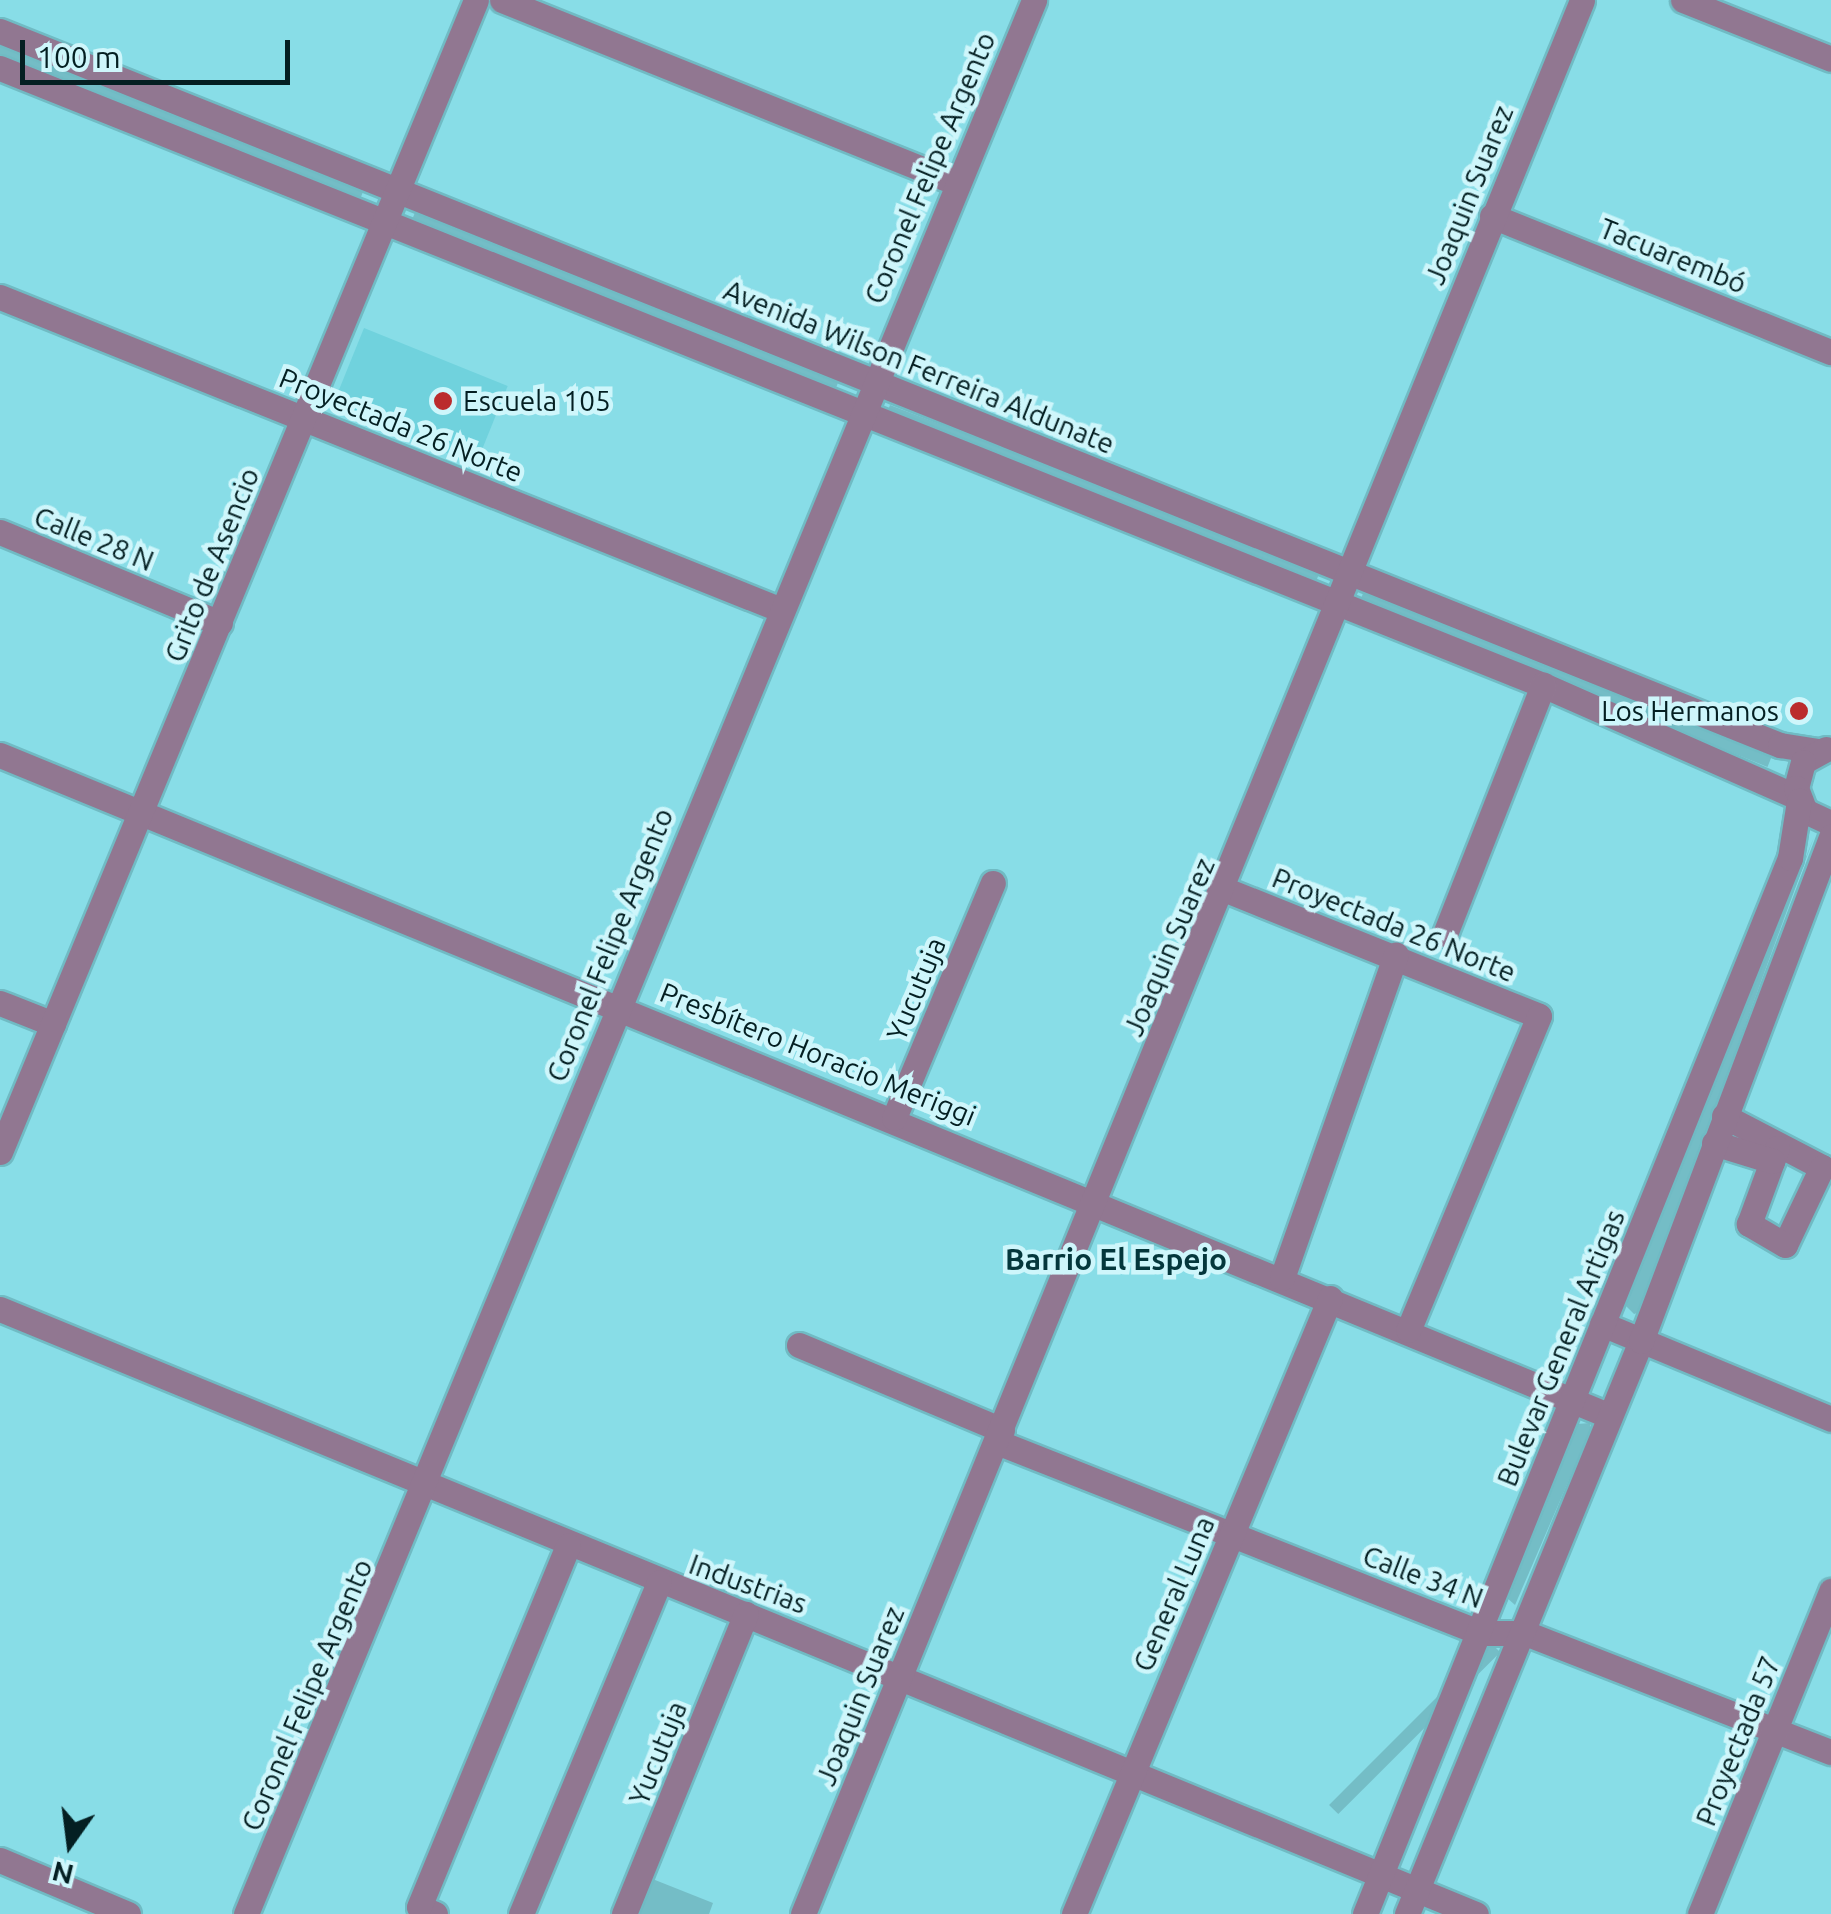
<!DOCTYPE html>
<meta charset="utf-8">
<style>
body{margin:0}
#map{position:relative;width:1831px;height:1914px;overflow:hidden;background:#88dde7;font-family:Ubuntu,sans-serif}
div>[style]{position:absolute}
.built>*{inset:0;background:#70d2dd;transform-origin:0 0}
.green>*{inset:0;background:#74bdc6;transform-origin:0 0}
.roads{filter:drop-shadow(2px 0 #70bbc4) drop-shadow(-2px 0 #70bbc4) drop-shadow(0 2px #70bbc4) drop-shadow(0 -2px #70bbc4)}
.minor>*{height:25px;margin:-12.5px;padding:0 12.5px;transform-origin:12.5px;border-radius:12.5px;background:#917791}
.dots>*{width:28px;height:28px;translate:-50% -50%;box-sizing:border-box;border:5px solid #cef6fb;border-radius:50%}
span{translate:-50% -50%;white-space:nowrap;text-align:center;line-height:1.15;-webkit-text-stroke:9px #cef6fb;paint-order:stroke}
.street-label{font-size:28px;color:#041f22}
.poi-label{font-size:28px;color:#041f22}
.left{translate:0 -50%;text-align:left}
.right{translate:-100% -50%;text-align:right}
.neighbourhood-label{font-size:30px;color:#04373c;font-weight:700}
.north{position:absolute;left:20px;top:1794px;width:100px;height:100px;-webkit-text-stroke:8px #cef6fb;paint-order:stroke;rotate:194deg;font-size:28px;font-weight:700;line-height:40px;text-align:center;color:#041f22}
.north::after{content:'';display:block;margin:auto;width:35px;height:45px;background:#041f22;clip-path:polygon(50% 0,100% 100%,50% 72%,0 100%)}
.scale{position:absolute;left:20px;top:40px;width:270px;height:45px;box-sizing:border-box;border:5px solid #041f22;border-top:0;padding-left:12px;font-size:30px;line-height:35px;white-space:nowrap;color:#041f22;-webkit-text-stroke:8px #cef6fb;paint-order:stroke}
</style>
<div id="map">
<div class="built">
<i style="left:364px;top:328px;width:155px;height:85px;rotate:22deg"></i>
</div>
<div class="green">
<i style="left:0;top:44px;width:392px;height:15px;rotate:22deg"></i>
<i style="left:416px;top:210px;width:456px;height:14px;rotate:22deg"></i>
<i style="left:890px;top:405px;width:461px;height:13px;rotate:21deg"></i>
<i style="left:1364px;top:591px;width:440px;height:12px;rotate:22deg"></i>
<i style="clip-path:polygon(1814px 837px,1640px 1312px,1634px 1314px,1625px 1305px)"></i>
<i style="clip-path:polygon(1590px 1423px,1591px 1429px,1515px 1605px,1506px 1597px,1577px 1424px)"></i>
<i style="left:1491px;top:1643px;width:13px;height:229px;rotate:45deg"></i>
<i style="clip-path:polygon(650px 1878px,713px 1903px,709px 1914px,636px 1914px)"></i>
</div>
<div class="roads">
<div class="minor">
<i style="left:502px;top:0;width:487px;rotate:21.9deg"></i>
<i style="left:1683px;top:0;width:159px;rotate:21.7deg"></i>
<i style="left:0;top:31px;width:1918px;rotate:21.86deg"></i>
<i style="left:1780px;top:745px;width:37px;rotate:9deg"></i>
<i style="left:0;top:68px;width:1662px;rotate:21.8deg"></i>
<i style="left:1543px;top:685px;width:278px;rotate:23.8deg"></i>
<i style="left:1492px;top:216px;width:365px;rotate:21.9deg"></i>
<i style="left:0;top:297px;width:839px;rotate:21.83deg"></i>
<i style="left:0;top:532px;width:238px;rotate:22.5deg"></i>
<i style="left:1826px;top:749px;width:26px;rotate:151deg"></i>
<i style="left:1803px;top:762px;width:27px;rotate:105deg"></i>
<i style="left:1796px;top:788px;width:25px;rotate:69deg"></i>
<i style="left:1805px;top:811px;width:29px;rotate:25deg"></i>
<i style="left:0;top:755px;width:1740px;rotate:22.32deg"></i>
<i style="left:1226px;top:890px;width:337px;rotate:21.9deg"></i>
<i style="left:1539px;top:1016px;width:340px;rotate:112.6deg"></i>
<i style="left:1445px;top:934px;width:268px;rotate:-68.5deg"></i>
<i style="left:0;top:1003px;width:57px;rotate:21.6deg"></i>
<i style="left:1724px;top:1116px;width:110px;rotate:27.5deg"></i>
<i style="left:1822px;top:1167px;width:86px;rotate:115.4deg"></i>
<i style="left:1785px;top:1245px;width:42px;rotate:-149.7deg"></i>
<i style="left:1749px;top:1224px;width:81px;rotate:-69.8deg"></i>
<i style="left:894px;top:1118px;width:255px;rotate:-67.2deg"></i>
<i style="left:1714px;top:1143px;width:61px;rotate:17.2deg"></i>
<i style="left:0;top:1152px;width:1246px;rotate:-67.55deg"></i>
<i style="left:1282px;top:1278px;width:343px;rotate:-70.6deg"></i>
<i style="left:0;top:1309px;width:1595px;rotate:22.29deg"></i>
<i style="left:1602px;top:1324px;width:248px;rotate:22.5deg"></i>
<i style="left:799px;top:1345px;width:220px;rotate:22.7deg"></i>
<i style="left:997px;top:1442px;width:520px;rotate:21.54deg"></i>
<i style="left:1481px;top:1633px;width:44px"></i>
<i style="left:1525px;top:1633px;width:328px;rotate:21.3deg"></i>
<i style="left:0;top:1860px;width:139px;rotate:22.9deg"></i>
<i style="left:246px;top:1914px;width:2070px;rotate:-67.62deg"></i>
<i style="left:435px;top:1914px;width:17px;rotate:-156deg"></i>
<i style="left:419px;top:1907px;width:391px;rotate:-67.6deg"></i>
<i style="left:521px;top:1914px;width:359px;rotate:-67.4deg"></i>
<i style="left:624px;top:1914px;width:324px;rotate:-67.9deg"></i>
<i style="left:803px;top:1914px;width:2066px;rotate:-67.85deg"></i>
<i style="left:1074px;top:1914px;width:667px;rotate:-67.43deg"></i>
<i style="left:1365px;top:1914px;width:1138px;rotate:-68.08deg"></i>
<i style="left:1790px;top:858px;width:58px;rotate:-81deg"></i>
<i style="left:1407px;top:1914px;width:619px;rotate:-67.79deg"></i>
<i style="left:1641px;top:1341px;width:539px;rotate:-69.34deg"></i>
<i style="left:1700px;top:1914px;width:349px;rotate:-67.9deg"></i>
</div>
</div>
<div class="dots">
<i style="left:443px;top:401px;background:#bb2c2d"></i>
<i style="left:1799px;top:711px;background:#bb2c2d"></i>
</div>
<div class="street-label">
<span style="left:930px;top:168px;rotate:-67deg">Coronel Felipe Argento</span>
<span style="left:1469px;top:195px;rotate:-68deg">Joaquin Suarez</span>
<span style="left:1673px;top:256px;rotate:22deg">Tacuarembó</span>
<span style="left:919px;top:367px;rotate:22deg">Avenida Wilson Ferreira Aldunate</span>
<span style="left:401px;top:425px;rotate:22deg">Proyectada 26 Norte</span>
<span style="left:94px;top:539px;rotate:22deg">Calle 28 N</span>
<span style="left:212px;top:565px;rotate:-68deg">Grito de Asencio</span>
<span style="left:1394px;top:925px;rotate:22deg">Proyectada 26 Norte</span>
<span style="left:610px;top:945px;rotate:-68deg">Coronel Felipe Argento</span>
<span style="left:1169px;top:947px;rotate:-67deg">Joaquin Suarez</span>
<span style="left:916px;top:989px;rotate:-67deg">Yucutuja</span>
<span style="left:818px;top:1054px;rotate:22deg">Presbítero Horacio Meriggi</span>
<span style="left:1561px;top:1348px;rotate:-68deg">Bulevar General Artigas</span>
<span style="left:1423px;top:1577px;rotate:21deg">Calle 34 N</span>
<span style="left:748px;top:1584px;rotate:20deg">Industrias</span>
<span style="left:1174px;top:1594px;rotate:-67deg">General Luna</span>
<span style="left:307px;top:1695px;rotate:-67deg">Coronel Felipe Argento</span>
<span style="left:860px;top:1696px;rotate:-68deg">Joaquin Suarez</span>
<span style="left:1738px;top:1741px;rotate:-68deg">Proyectada 57</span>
<span style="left:658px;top:1753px;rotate:-68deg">Yucutuja</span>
</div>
<div class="poi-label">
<span class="left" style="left:463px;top:401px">Escuela 105</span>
<span class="right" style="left:1779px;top:711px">Los Hermanos</span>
</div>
<div class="neighbourhood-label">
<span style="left:1116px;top:1259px">Barrio El Espejo</span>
</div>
<div class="north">N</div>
<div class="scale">100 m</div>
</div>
